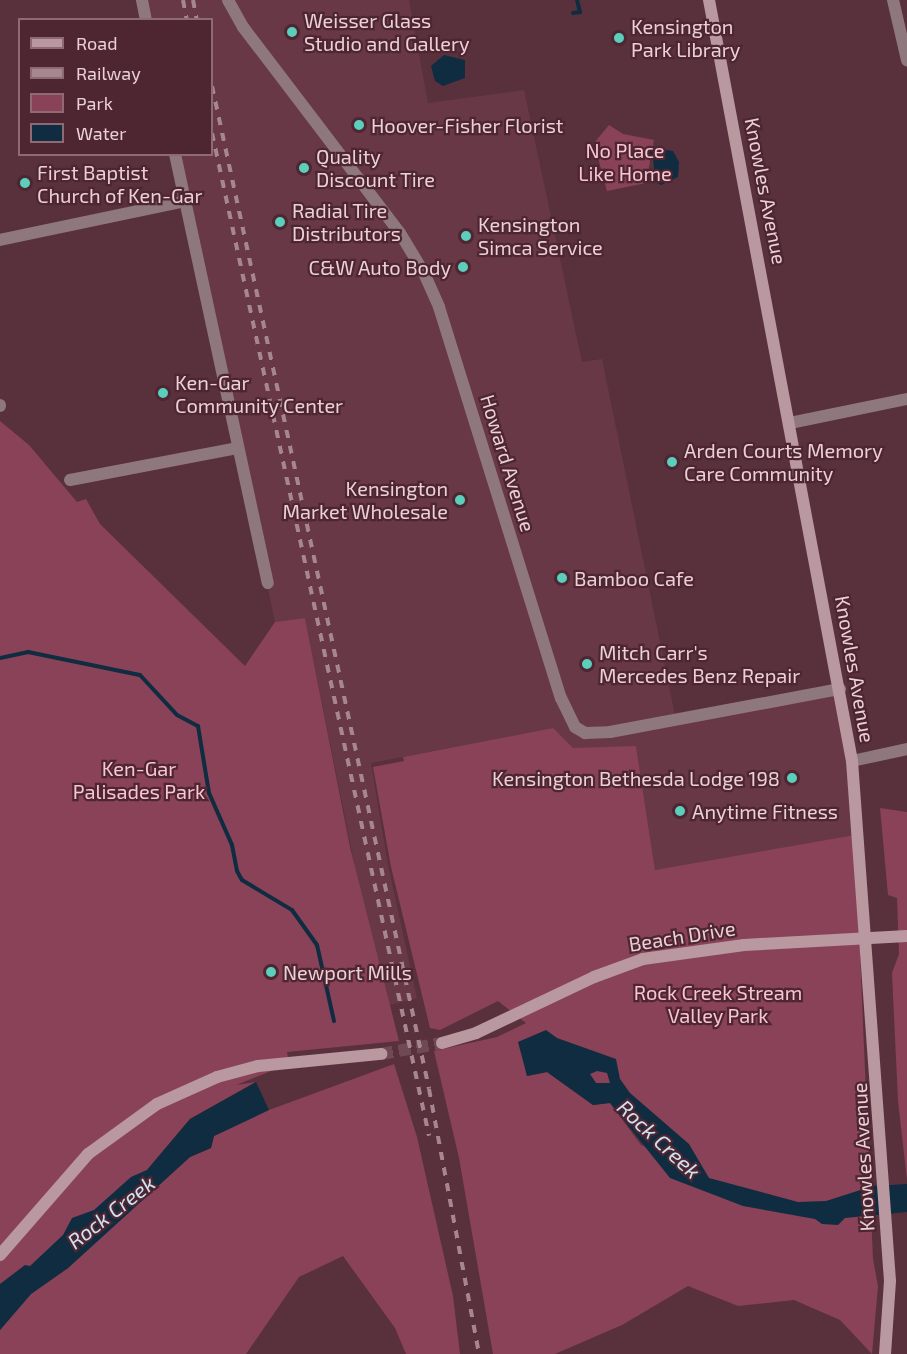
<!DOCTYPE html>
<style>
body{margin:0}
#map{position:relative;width:907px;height:1354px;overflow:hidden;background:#59313c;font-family:"Exo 2",sans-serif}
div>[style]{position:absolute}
.built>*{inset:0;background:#683847}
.green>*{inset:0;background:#894258}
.water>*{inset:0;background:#0f2c40}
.stream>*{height:4px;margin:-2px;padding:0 2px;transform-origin:2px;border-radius:2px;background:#0f2c40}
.secondary-tunnel>*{height:12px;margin-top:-6px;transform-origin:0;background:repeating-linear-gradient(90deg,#6f4953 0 12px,transparent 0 18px)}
.street>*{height:12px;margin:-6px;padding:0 6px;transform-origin:6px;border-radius:6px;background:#8e787e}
.secondary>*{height:12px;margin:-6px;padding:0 6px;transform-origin:6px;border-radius:6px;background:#b998a0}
.rail>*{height:4px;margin-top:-2px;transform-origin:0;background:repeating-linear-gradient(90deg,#a7878f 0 8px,transparent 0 16px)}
.dots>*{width:16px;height:16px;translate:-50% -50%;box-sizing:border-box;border:3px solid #4e2632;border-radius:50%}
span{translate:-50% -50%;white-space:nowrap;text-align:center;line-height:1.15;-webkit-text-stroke:4.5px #4e2632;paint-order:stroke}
.poi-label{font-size:20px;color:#ebd1d7}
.left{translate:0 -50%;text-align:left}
.right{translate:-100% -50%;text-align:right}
.park-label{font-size:20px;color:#fac5d2}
.street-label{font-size:20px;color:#ebd1d7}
.water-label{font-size:21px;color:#cee3f3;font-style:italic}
.legend{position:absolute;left:18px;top:18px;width:195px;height:138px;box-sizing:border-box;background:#4e2632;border:2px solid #8d6a74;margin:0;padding:8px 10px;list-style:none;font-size:18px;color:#ebd1d7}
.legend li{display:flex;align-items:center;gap:12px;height:30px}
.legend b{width:30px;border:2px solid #8d6a74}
</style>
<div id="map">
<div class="built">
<i style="clip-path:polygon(142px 0,409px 0,428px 103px,524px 90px,582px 362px,602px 359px,676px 720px,840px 689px,859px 845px,655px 870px,636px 746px,561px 757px,553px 728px,371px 763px,388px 865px,417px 998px,383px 1007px,305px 618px,275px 622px,175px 155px,212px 154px,212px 20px,146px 19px)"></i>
</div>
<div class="green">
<i style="clip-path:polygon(609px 125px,623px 134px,654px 140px,646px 183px,607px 191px,594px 143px)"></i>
<i style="clip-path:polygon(0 421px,29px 445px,77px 502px,86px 499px,100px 524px,245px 666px,275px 622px,305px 618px,350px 847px,399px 1041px,287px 1052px,289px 1064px,236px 1085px,256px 1082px,190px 1119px,147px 1170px,133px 1177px,0 1317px)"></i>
<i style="clip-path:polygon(evenodd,553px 728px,573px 748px,636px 746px,655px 870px,855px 835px,873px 1259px,878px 1286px,872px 1354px,840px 1320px,794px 1300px,738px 1306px,688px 1286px,622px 1325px,555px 1354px,493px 1354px,459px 1158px,434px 1051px,497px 1037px,526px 1023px,498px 1001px,440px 1030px,430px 1028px,391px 867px,373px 767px,404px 761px,403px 757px,553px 728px,567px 1055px,662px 1153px,641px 1145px,610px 1103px,593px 1105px,547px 1072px,527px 1076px,525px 1063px,567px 1055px)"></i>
<i style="clip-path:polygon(880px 808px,907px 812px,907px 1180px,898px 1101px,892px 973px,899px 954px,897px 898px,888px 895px)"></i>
<i style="clip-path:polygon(394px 1064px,417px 1137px,453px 1296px,460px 1354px,406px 1354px,395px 1328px,343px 1256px,299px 1277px,246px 1354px,0 1354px,0 1330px,31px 1294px,68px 1268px,190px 1157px,211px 1148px,214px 1136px,269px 1110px)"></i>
</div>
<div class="water">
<i style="clip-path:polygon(444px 55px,465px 60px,465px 78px,443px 86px,435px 81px,431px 66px)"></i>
<i style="clip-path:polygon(651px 147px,673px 151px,679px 162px,678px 177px,661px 185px,655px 182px,653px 157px,648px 153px)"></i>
<i style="clip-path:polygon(evenodd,546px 1030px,557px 1038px,616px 1059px,620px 1079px,630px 1093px,689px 1144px,709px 1178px,798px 1202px,826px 1201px,873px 1186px,907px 1184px,907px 1212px,845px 1218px,838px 1225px,822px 1224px,815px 1219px,743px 1206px,670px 1178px,610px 1103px,593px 1105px,547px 1072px,527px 1076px,518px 1042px,546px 1030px,597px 1071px,607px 1073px,610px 1083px,596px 1083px,590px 1074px,597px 1071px)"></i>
<i style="clip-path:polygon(256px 1082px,269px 1110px,214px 1136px,211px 1148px,190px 1157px,68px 1268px,31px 1294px,0 1330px,0 1284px,25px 1265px,30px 1266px,63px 1235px,72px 1218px,94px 1210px,131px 1177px,147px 1170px,190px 1119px)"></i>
</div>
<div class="stream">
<i style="left:573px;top:13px;width:7px;rotate:-8deg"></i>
<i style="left:580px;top:12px;width:12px;rotate:-104deg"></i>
<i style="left:0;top:658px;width:29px;rotate:-12deg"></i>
<i style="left:28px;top:652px;width:114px;rotate:11.6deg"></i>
<i style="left:140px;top:675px;width:54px;rotate:47.2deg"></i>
<i style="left:177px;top:715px;width:24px;rotate:28deg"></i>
<i style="left:198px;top:726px;width:68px;rotate:80.7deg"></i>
<i style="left:209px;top:793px;width:57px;rotate:66.1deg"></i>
<i style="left:232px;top:845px;width:26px;rotate:79deg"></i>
<i style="left:237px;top:871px;width:10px;rotate:61deg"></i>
<i style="left:242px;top:880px;width:58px;rotate:31deg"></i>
<i style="left:292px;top:910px;width:43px;rotate:54.5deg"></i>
<i style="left:317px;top:945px;width:78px;rotate:77.4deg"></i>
</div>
<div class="secondary-tunnel">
<i style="left:381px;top:1054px;width:62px;rotate:-10.2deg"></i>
</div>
<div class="street">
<i style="left:142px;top:0;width:20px;rotate:79deg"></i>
<i style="left:228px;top:0;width:31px;rotate:61deg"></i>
<i style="left:243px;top:27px;width:259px;rotate:52.7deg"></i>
<i style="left:400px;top:233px;width:47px;rotate:59deg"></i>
<i style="left:424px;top:273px;width:37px;rotate:66deg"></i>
<i style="left:439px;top:307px;width:410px;rotate:72.7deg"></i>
<i style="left:561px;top:698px;width:32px;rotate:64deg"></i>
<i style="left:575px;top:727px;width:12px;rotate:31deg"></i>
<i style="left:585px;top:733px;width:25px;rotate:-2deg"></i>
<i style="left:610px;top:732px;width:234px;rotate:-10.6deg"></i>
<i style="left:893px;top:0;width:62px;rotate:76.9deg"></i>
<i style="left:175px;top:154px;width:439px;rotate:77.8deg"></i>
<i style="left:0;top:240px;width:189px;rotate:-11.9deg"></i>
<i style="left:0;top:405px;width:1px;rotate:90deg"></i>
<i style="left:790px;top:423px;width:119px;rotate:-11.6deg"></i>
<i style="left:70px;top:480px;width:170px;rotate:-10.8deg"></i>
<i style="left:852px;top:761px;width:56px;rotate:-12.3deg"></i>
</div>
<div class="secondary">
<i style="left:709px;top:0;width:774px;rotate:79.36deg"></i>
<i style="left:852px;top:761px;width:521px;rotate:85.82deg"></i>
<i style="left:890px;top:1281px;width:73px;rotate:93.9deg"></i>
<i style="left:442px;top:1043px;width:35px;rotate:-16deg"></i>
<i style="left:476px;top:1033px;width:131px;rotate:-25.4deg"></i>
<i style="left:594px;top:977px;width:52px;rotate:-20.2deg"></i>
<i style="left:643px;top:959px;width:102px;rotate:-7.9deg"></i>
<i style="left:744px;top:945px;width:163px;rotate:-3.2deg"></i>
<i style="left:0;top:1255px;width:134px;rotate:-48.9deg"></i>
<i style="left:88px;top:1154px;width:85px;rotate:-35.9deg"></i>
<i style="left:157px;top:1104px;width:66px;rotate:-24.2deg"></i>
<i style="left:217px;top:1077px;width:42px;rotate:-15deg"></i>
<i style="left:258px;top:1066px;width:124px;rotate:-5.6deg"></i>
</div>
<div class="rail">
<i style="left:183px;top:0;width:20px;rotate:79deg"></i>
<i style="left:193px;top:0;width:20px;rotate:79deg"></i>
<i style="left:212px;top:86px;width:1026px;rotate:77.79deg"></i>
<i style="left:429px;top:1089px;width:270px;rotate:79.3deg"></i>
<i style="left:212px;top:133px;width:1026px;rotate:77.79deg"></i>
</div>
<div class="dots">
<i style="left:292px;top:32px;background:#5bcebc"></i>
<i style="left:619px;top:38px;background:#5bcebc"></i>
<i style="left:359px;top:125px;background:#5bcebc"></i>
<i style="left:304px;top:168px;background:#5bcebc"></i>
<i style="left:25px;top:183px;background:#5bcebc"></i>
<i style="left:280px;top:222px;background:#5bcebc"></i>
<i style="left:466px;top:236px;background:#5bcebc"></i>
<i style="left:463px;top:267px;background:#5bcebc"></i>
<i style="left:163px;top:393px;background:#5bcebc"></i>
<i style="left:672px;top:462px;background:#5bcebc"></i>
<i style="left:460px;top:500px;background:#5bcebc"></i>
<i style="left:562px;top:578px;background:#5bcebc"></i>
<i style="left:587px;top:664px;background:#5bcebc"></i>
<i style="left:792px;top:778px;background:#5bcebc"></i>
<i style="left:680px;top:811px;background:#5bcebc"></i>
<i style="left:271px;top:972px;background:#5bcebc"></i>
</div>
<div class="poi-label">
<span class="left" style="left:304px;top:32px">Weisser Glass<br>Studio and Gallery</span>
<span class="left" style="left:631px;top:38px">Kensington<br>Park Library</span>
<span class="left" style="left:371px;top:125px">Hoover-Fisher Florist</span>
<span class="left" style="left:316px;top:168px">Quality<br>Discount Tire</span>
<span class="left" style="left:37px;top:184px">First Baptist<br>Church of Ken-Gar</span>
<span class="left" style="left:292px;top:222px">Radial Tire<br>Distributors</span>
<span class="left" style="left:478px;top:236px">Kensington<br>Simca Service</span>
<span class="right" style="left:451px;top:267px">C&amp;W Auto Body</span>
<span class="left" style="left:175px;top:394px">Ken-Gar<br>Community Center</span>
<span class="left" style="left:684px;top:462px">Arden Courts Memory<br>Care Community</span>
<span class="right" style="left:448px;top:500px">Kensington<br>Market Wholesale</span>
<span class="left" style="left:574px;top:578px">Bamboo Cafe</span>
<span class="left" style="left:599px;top:664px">Mitch Carr's<br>Mercedes Benz Repair</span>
<span class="right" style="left:780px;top:778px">Kensington Bethesda Lodge 198</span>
<span class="left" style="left:692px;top:811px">Anytime Fitness</span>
<span class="left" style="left:283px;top:972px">Newport Mills</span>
</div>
<div class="park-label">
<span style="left:625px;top:162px">No Place<br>Like Home</span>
<span style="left:139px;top:780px">Ken-Gar<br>Palisades Park</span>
<span style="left:718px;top:1004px">Rock Creek Stream<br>Valley Park</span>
</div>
<div class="street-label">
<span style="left:766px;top:191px;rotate:79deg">Knowles Avenue</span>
<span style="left:508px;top:463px;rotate:73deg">Howard Avenue</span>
<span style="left:855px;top:669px;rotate:80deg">Knowles Avenue</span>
<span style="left:682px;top:936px;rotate:-9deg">Beach Drive</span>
<span style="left:863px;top:1157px;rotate:-93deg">Knowles Avenue</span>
</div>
<div class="water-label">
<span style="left:659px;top:1139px;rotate:43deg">Rock Creek</span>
<span style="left:111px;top:1212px;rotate:-38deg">Rock Creek</span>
</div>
<ul class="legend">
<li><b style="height:8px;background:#b998a0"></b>Road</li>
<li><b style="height:8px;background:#a7878f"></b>Railway</li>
<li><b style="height:16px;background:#894258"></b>Park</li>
<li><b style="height:16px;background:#0f2c40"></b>Water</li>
</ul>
</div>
